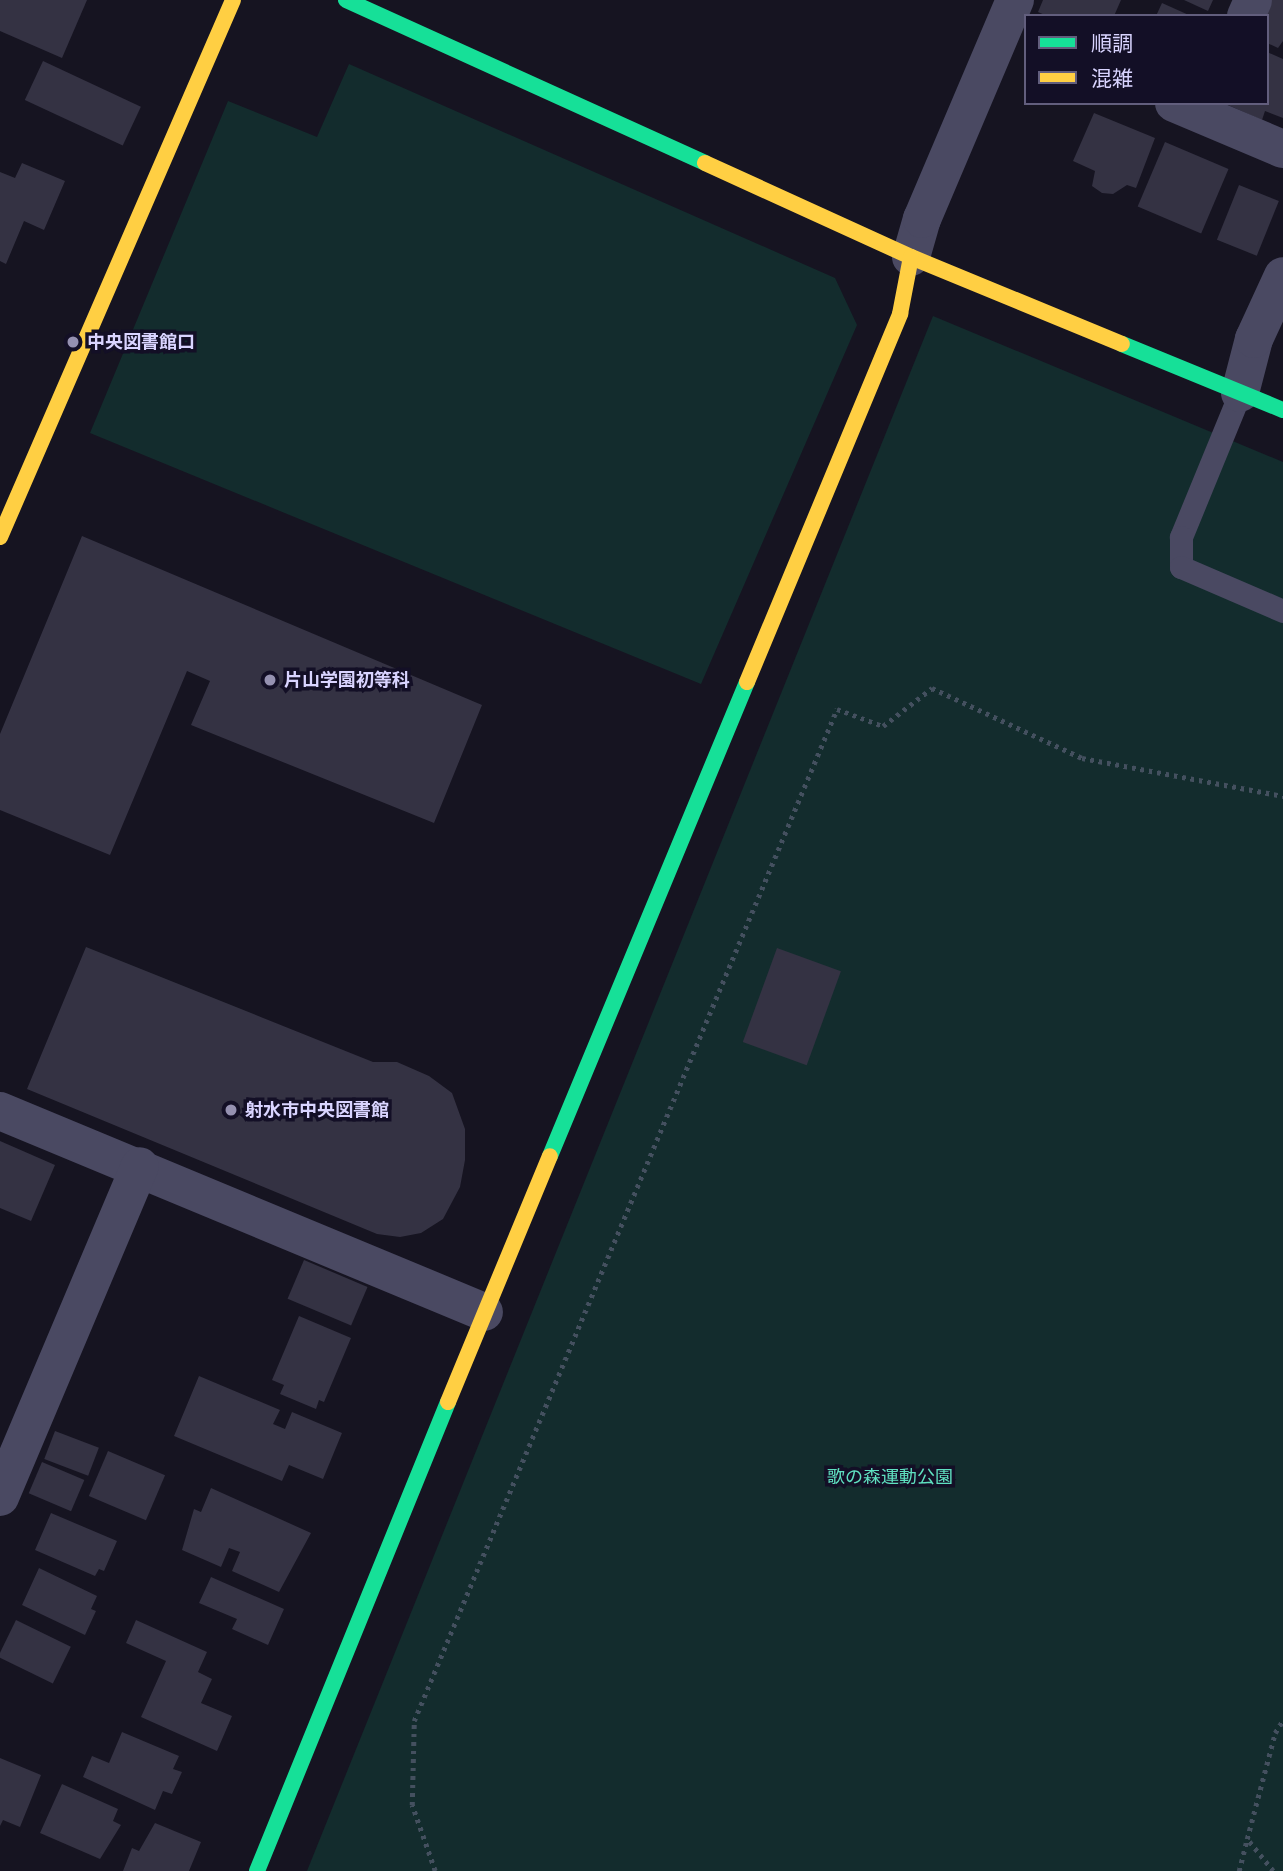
<!DOCTYPE html>
<meta charset="utf-8">
<style>
body{margin:0}
#map{position:relative;width:1283px;height:1871px;overflow:hidden;background:#161421;font-family:"Titillium Web","Noto Sans JP",sans-serif}
div>[style]{position:absolute}
.green>*{inset:0;background:#132c2d}
.building>*{inset:0;background:#343243;transform-origin:0 0}
.path>*{height:4.5px;margin-top:-2.25px;transform-origin:0;background:repeating-linear-gradient(90deg,#44505f 0 3.5px,transparent 0 8.5px)}
.lane>*{height:23px;margin:-11.5px;padding:0 11.5px;transform-origin:11.5px;border-radius:11.5px;background:#4a4962}
.street>*{height:38px;margin:-19px;padding:0 19px;transform-origin:19px;border-radius:19px;background:#4a4962}
.fast>*{height:16px;margin:-8px;padding:0 8px;transform-origin:8px;border-radius:8px;background:#16e098}
.slow>*{height:16px;margin:-8px;padding:0 8px;transform-origin:8px;border-radius:8px;background:#ffcf43}
.dots>*{width:19px;height:19px;translate:-50% -50%;box-sizing:border-box;border:4px solid #130f26;border-radius:50%}
span{translate:-50% -50%;white-space:nowrap;text-align:center;line-height:1.15;-webkit-text-stroke:7px #130f26;paint-order:stroke}
.poi-label{font-size:18px;color:#d9d4ff;font-weight:700}
.left{translate:0 -50%;text-align:left}
.park-label{font-size:18px;color:#5fe0c0}
.legend{position:absolute;left:1024px;top:14px;width:245px;height:91px;box-sizing:border-box;background:#130f26;border:2px solid #625e7d;margin:0;padding:9px 12px;list-style:none;font-size:21px;color:#d9d4ff}
.legend li{display:flex;align-items:center;gap:14px;height:35px}
.legend b{width:35px;border:2px solid #625e7d}
</style>
<div id="map">
<div class="green">
<i style="clip-path:polygon(349px 64px,835px 278px,857px 325px,701px 684px,90px 433px,228px 101px,317px 137px)"></i>
<i style="clip-path:polygon(933px 316px,1283px 462px,1283px 1871px,307px 1871px)"></i>
</div>
<div class="building">
<i style="clip-path:polygon(0 0,87px 0,62px 58px,0 31px)"></i>
<i style="clip-path:polygon(1043px 0,1121px 0,1114px 16px,1047px 16px,1038px 12px)"></i>
<i style="clip-path:polygon(1184px 0,1213px 0,1208px 11px)"></i>
<i style="clip-path:polygon(1271px 0,1283px 0,1283px 41px,1278px 48px,1267px 43px,1264px 16px)"></i>
<i style="clip-path:polygon(1162px 3px,1191px 16px,1156px 16px)"></i>
<i style="clip-path:polygon(1267px 52px,1283px 59px,1283px 118px,1265px 111px,1262px 120px,1228px 105px,1267px 103px)"></i>
<i style="left:43px;top:61px;width:108px;height:43px;rotate:25deg"></i>
<i style="clip-path:polygon(1094px 113px,1155px 138px,1136px 188px,1127px 185px,1113px 194px,1102px 193px,1092px 186px,1095px 171px,1073px 161px)"></i>
<i style="left:1165px;top:142px;width:69px;height:70px;rotate:23deg"></i>
<i style="clip-path:polygon(22px 163px,65px 181px,44px 230px,24px 221px,6px 264px,0 261px,0 172px,15px 178px)"></i>
<i style="left:1239px;top:185px;width:43px;height:59px;rotate:22deg"></i>
<i style="clip-path:polygon(82px 536px,482px 705px,434px 823px,191px 725px,210px 681px,187px 671px,110px 855px,0 810px,0 734px)"></i>
<i style="clip-path:polygon(86px 947px,373px 1062px,397px 1062px,429px 1076px,452px 1093px,465px 1129px,465px 1160px,460px 1187px,443px 1219px,421px 1233px,400px 1237px,377px 1234px,27px 1089px)"></i>
<i style="left:777px;top:948px;width:68px;height:100px;rotate:20deg"></i>
<i style="clip-path:polygon(0 1141px,55px 1165px,31px 1221px,0 1208px)"></i>
<i style="left:304px;top:1260px;width:69px;height:42px;rotate:23deg"></i>
<i style="clip-path:polygon(299px 1316px,351px 1338px,324px 1402px,319px 1400px,316px 1409px,280px 1394px,284px 1385px,272px 1380px)"></i>
<i style="clip-path:polygon(199px 1376px,280px 1410px,273px 1424px,285px 1429px,292px 1412px,342px 1433px,323px 1479px,289px 1465px,282px 1481px,174px 1436px)"></i>
<i style="left:55px;top:1431px;width:47px;height:30px;rotate:21deg"></i>
<i style="left:108px;top:1451px;width:62px;height:49px;rotate:23deg"></i>
<i style="left:42px;top:1462px;width:46px;height:34px;rotate:23deg"></i>
<i style="clip-path:polygon(211px 1488px,311px 1533px,279px 1592px,232px 1571px,240px 1552px,229px 1548px,221px 1567px,182px 1550px,194px 1509px,201px 1512px)"></i>
<i style="clip-path:polygon(51px 1513px,117px 1541px,104px 1571px,99px 1569px,95px 1576px,35px 1550px)"></i>
<i style="clip-path:polygon(39px 1568px,97px 1596px,91px 1609px,96px 1611px,85px 1635px,22px 1605px)"></i>
<i style="clip-path:polygon(211px 1577px,284px 1609px,268px 1645px,232px 1629px,237px 1619px,199px 1603px)"></i>
<i style="left:16px;top:1620px;width:61px;height:41px;rotate:26deg"></i>
<i style="clip-path:polygon(136px 1620px,207px 1652px,198px 1672px,212px 1679px,201px 1703px,232px 1716px,217px 1751px,141px 1717px,166px 1661px,126px 1643px)"></i>
<i style="clip-path:polygon(122px 1732px,179px 1756px,173px 1769px,182px 1772px,172px 1794px,163px 1791px,155px 1810px,83px 1777px,92px 1756px,109px 1763px)"></i>
<i style="clip-path:polygon(0 1758px,41px 1775px,20px 1827px,3px 1820px,0 1826px)"></i>
<i style="clip-path:polygon(62px 1784px,118px 1809px,113px 1821px,121px 1825px,100px 1859px,40px 1833px)"></i>
<i style="clip-path:polygon(155px 1823px,201px 1842px,189px 1871px,123px 1871px,132px 1848px,139px 1851px)"></i>
</div>
<div class="path">
<i style="left:435px;top:1871px;width:70px;rotate:-109.2deg"></i>
<i style="left:412px;top:1805px;width:84px;rotate:-88.6deg"></i>
<i style="left:414px;top:1721px;width:1097px;rotate:-67.32deg"></i>
<i style="left:837px;top:709px;width:49px;rotate:20.3deg"></i>
<i style="left:883px;top:726px;width:62px;rotate:-37.8deg"></i>
<i style="left:932px;top:688px;width:166px;rotate:25deg"></i>
<i style="left:1082px;top:758px;width:205px;rotate:10.7deg"></i>
<i style="left:1239px;top:1871px;width:32px;rotate:-76deg"></i>
<i style="left:1273px;top:1871px;width:41px;rotate:-129.1deg"></i>
<i style="left:1247px;top:1839px;width:110px;rotate:-75.2deg"></i>
<i style="left:1275px;top:1733px;width:15px;rotate:-58deg"></i>
</div>
<div class="lane">
<i style="left:1240px;top:393px;width:156px;rotate:112.3deg"></i>
<i style="left:1181px;top:537px;width:30px;rotate:90deg"></i>
<i style="left:1181px;top:567px;width:111px;rotate:23.3deg"></i>
</div>
<div class="street">
<i style="left:1246px;top:16px;width:17px;rotate:-66deg"></i>
<i style="left:1174px;top:103px;width:118px;rotate:22.9deg"></i>
<i style="left:911px;top:257px;width:40px;rotate:-74deg"></i>
<i style="left:922px;top:219px;width:238px;rotate:-67deg"></i>
<i style="left:1240px;top:393px;width:56px;rotate:-75.5deg"></i>
<i style="left:1254px;top:339px;width:69px;rotate:-65.3deg"></i>
<i style="left:0;top:1111px;width:524px;rotate:22.55deg"></i>
<i style="left:0;top:1497px;width:359px;rotate:-67.1deg"></i>
</div>
<div class="fast">
<i style="left:346px;top:0;width:394px;rotate:24.4deg"></i>
<i style="left:1122px;top:344px;width:174px;rotate:22.3deg"></i>
<i style="left:550px;top:1156px;width:513px;rotate:-67.43deg"></i>
<i style="left:257px;top:1871px;width:506px;rotate:-67.84deg"></i>
</div>
<div class="slow">
<i style="left:705px;top:163px;width:226px;rotate:24.5deg"></i>
<i style="left:911px;top:257px;width:228px;rotate:22.4deg"></i>
<i style="left:0;top:537px;width:585px;rotate:-66.54deg"></i>
<i style="left:747px;top:682px;width:399px;rotate:-67.4deg"></i>
<i style="left:900px;top:314px;width:58px;rotate:-79.1deg"></i>
<i style="left:448px;top:1402px;width:266px;rotate:-67.5deg"></i>
</div>
<div class="dots">
<i style="left:73px;top:342px;background:#9591b1"></i>
<i style="left:270px;top:680px;background:#9591b1"></i>
<i style="left:231px;top:1110px;background:#9591b1"></i>
</div>
<div class="poi-label">
<span class="left" style="left:87px;top:342px">中央図書館口</span>
<span class="left" style="left:284px;top:680px">片山学園初等科</span>
<span class="left" style="left:245px;top:1110px">射水市中央図書館</span>
</div>
<div class="park-label">
<span style="left:890px;top:1477px">歌の森運動公園</span>
</div>
<ul class="legend">
<li><b style="height:9px;background:#16e098"></b>順調</li>
<li><b style="height:9px;background:#ffcf43"></b>混雑</li>
</ul>
</div>
